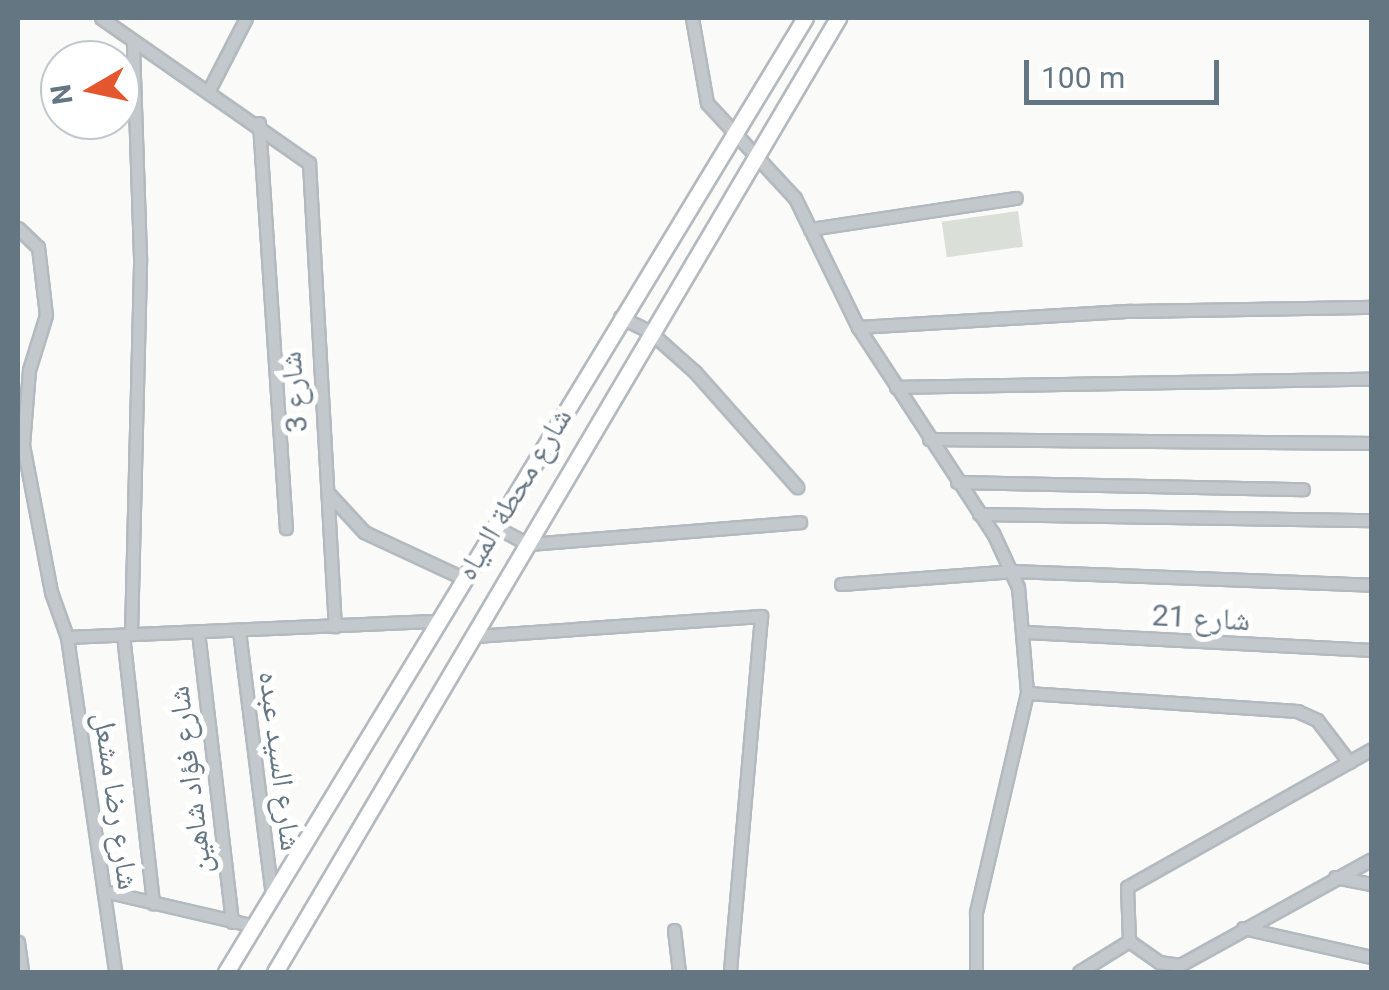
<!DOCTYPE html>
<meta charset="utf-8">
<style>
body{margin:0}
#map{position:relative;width:1389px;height:990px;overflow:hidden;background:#fafaf8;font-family:Roboto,"Noto Naskh Arabic",sans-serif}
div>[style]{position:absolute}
.green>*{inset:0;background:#dadfd7;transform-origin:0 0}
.roads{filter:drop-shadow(2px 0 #b3babf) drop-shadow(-2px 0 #b3babf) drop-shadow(0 2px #b3babf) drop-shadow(0 -2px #b3babf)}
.street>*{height:11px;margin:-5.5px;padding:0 5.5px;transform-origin:5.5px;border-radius:5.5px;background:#c3c8cc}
.secondary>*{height:15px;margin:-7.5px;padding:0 7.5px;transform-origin:7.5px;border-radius:7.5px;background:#fff}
span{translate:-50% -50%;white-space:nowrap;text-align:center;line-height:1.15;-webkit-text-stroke:10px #fff;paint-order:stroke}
.street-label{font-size:30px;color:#657683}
.frame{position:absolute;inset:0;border:20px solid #657683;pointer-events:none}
.north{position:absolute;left:40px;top:40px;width:100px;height:100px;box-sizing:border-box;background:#fff;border:2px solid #c1c8cd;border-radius:50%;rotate:261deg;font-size:28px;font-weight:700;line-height:40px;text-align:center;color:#657683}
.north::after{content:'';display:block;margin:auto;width:35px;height:45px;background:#e4572e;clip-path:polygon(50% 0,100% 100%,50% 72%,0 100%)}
.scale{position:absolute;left:1024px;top:60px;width:195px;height:45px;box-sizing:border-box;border:5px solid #657683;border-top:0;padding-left:12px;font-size:30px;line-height:35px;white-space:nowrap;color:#657683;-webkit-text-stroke:8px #fff;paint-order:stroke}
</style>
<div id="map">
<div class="green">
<i style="left:1018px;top:211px;width:36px;height:77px;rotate:82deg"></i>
</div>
<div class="roads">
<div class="street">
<i style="left:101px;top:18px;width:254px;rotate:34.9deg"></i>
<i style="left:309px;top:163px;width:464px;rotate:86.8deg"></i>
<i style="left:692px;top:18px;width:86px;rotate:80deg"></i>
<i style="left:707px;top:103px;width:129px;rotate:47.2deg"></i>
<i style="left:795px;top:198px;width:144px;rotate:64deg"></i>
<i style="left:858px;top:327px;width:246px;rotate:56.8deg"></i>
<i style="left:993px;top:533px;width:60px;rotate:65.2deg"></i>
<i style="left:1018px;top:587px;width:106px;rotate:85.1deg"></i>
<i style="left:1027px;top:693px;width:226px;rotate:103.1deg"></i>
<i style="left:976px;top:913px;width:59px;rotate:90deg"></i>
<i style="left:209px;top:90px;width:81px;rotate:-62.8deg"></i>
<i style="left:259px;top:123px;width:406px;rotate:86.2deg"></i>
<i style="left:18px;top:228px;width:28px;rotate:44deg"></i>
<i style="left:38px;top:247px;width:68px;rotate:83.3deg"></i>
<i style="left:46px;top:315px;width:58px;rotate:107.2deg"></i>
<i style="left:29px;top:370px;width:75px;rotate:94.6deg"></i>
<i style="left:23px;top:445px;width:150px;rotate:79.2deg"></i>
<i style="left:51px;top:592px;width:48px;rotate:70.4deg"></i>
<i style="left:67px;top:637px;width:338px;rotate:81.8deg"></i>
<i style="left:810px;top:229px;width:208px;rotate:-8.6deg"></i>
<i style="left:620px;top:317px;width:32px;rotate:26deg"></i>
<i style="left:649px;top:331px;width:62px;rotate:41.7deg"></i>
<i style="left:695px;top:372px;width:154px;rotate:48.4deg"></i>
<i style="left:858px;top:327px;width:273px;rotate:-3.4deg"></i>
<i style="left:1131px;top:311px;width:241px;rotate:-1deg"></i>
<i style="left:896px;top:387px;width:476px;rotate:-1deg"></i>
<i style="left:929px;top:439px;width:443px;rotate:0.5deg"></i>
<i style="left:957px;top:482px;width:346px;rotate:1.2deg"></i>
<i style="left:330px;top:495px;width:50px;rotate:47.4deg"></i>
<i style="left:364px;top:532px;width:109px;rotate:24.9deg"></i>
<i style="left:979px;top:514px;width:393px;rotate:0.9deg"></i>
<i style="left:494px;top:526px;width:38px;rotate:28deg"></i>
<i style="left:528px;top:544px;width:273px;rotate:-4.6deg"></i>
<i style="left:841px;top:584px;width:171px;rotate:-4.3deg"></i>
<i style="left:1012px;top:571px;width:360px;rotate:2.2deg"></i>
<i style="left:239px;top:631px;width:268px;rotate:82.9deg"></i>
<i style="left:198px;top:632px;width:292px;rotate:83.3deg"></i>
<i style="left:1027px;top:632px;width:345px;rotate:3deg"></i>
<i style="left:131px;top:634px;width:377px;rotate:-88.6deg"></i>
<i style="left:140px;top:257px;width:214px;rotate:-91.9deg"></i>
<i style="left:123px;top:635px;width:270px;rotate:83.6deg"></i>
<i style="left:475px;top:636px;width:287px;rotate:-4deg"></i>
<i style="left:761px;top:616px;width:357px;rotate:95deg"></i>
<i style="left:67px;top:637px;width:371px;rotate:-2.5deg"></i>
<i style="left:1027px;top:693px;width:271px;rotate:3.8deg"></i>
<i style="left:1297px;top:711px;width:22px;rotate:24deg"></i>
<i style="left:1317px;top:720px;width:53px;rotate:52.7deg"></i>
<i style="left:1335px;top:877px;width:38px;rotate:11deg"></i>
<i style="left:104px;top:891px;width:154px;rotate:13.1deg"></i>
<i style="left:1243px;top:928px;width:132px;rotate:12.7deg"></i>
<i style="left:674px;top:930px;width:42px;rotate:83.2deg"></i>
<i style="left:1129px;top:941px;width:37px;rotate:35deg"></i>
<i style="left:1159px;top:962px;width:21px;rotate:8deg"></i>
<i style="left:1180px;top:965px;width:219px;rotate:-28.9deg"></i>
<i style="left:18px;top:942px;width:29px;rotate:82deg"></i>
<i style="left:1079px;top:972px;width:59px;rotate:-31.8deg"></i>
<i style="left:1129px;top:941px;width:54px;rotate:-92.1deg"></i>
<i style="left:1127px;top:887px;width:281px;rotate:-29.4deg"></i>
</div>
<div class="secondary">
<i style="left:226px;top:972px;width:1116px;rotate:-58.75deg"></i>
<i style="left:275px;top:972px;width:1108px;rotate:-59.45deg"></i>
</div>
</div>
<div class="street-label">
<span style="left:294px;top:392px;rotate:-95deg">شارع 3</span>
<span style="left:514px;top:494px;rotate:-59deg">شارع محطة المياه</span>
<span style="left:1201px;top:618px;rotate:3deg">شارع 21</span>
<span style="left:280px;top:761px;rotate:83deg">شارع السيد عبده</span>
<span style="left:190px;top:780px;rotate:-97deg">شارع فؤاد شاهين</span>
<span style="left:116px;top:801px;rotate:82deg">شارع رضا مشعل</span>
</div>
<div class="frame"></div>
<div class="north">N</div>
<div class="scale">100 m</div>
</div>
